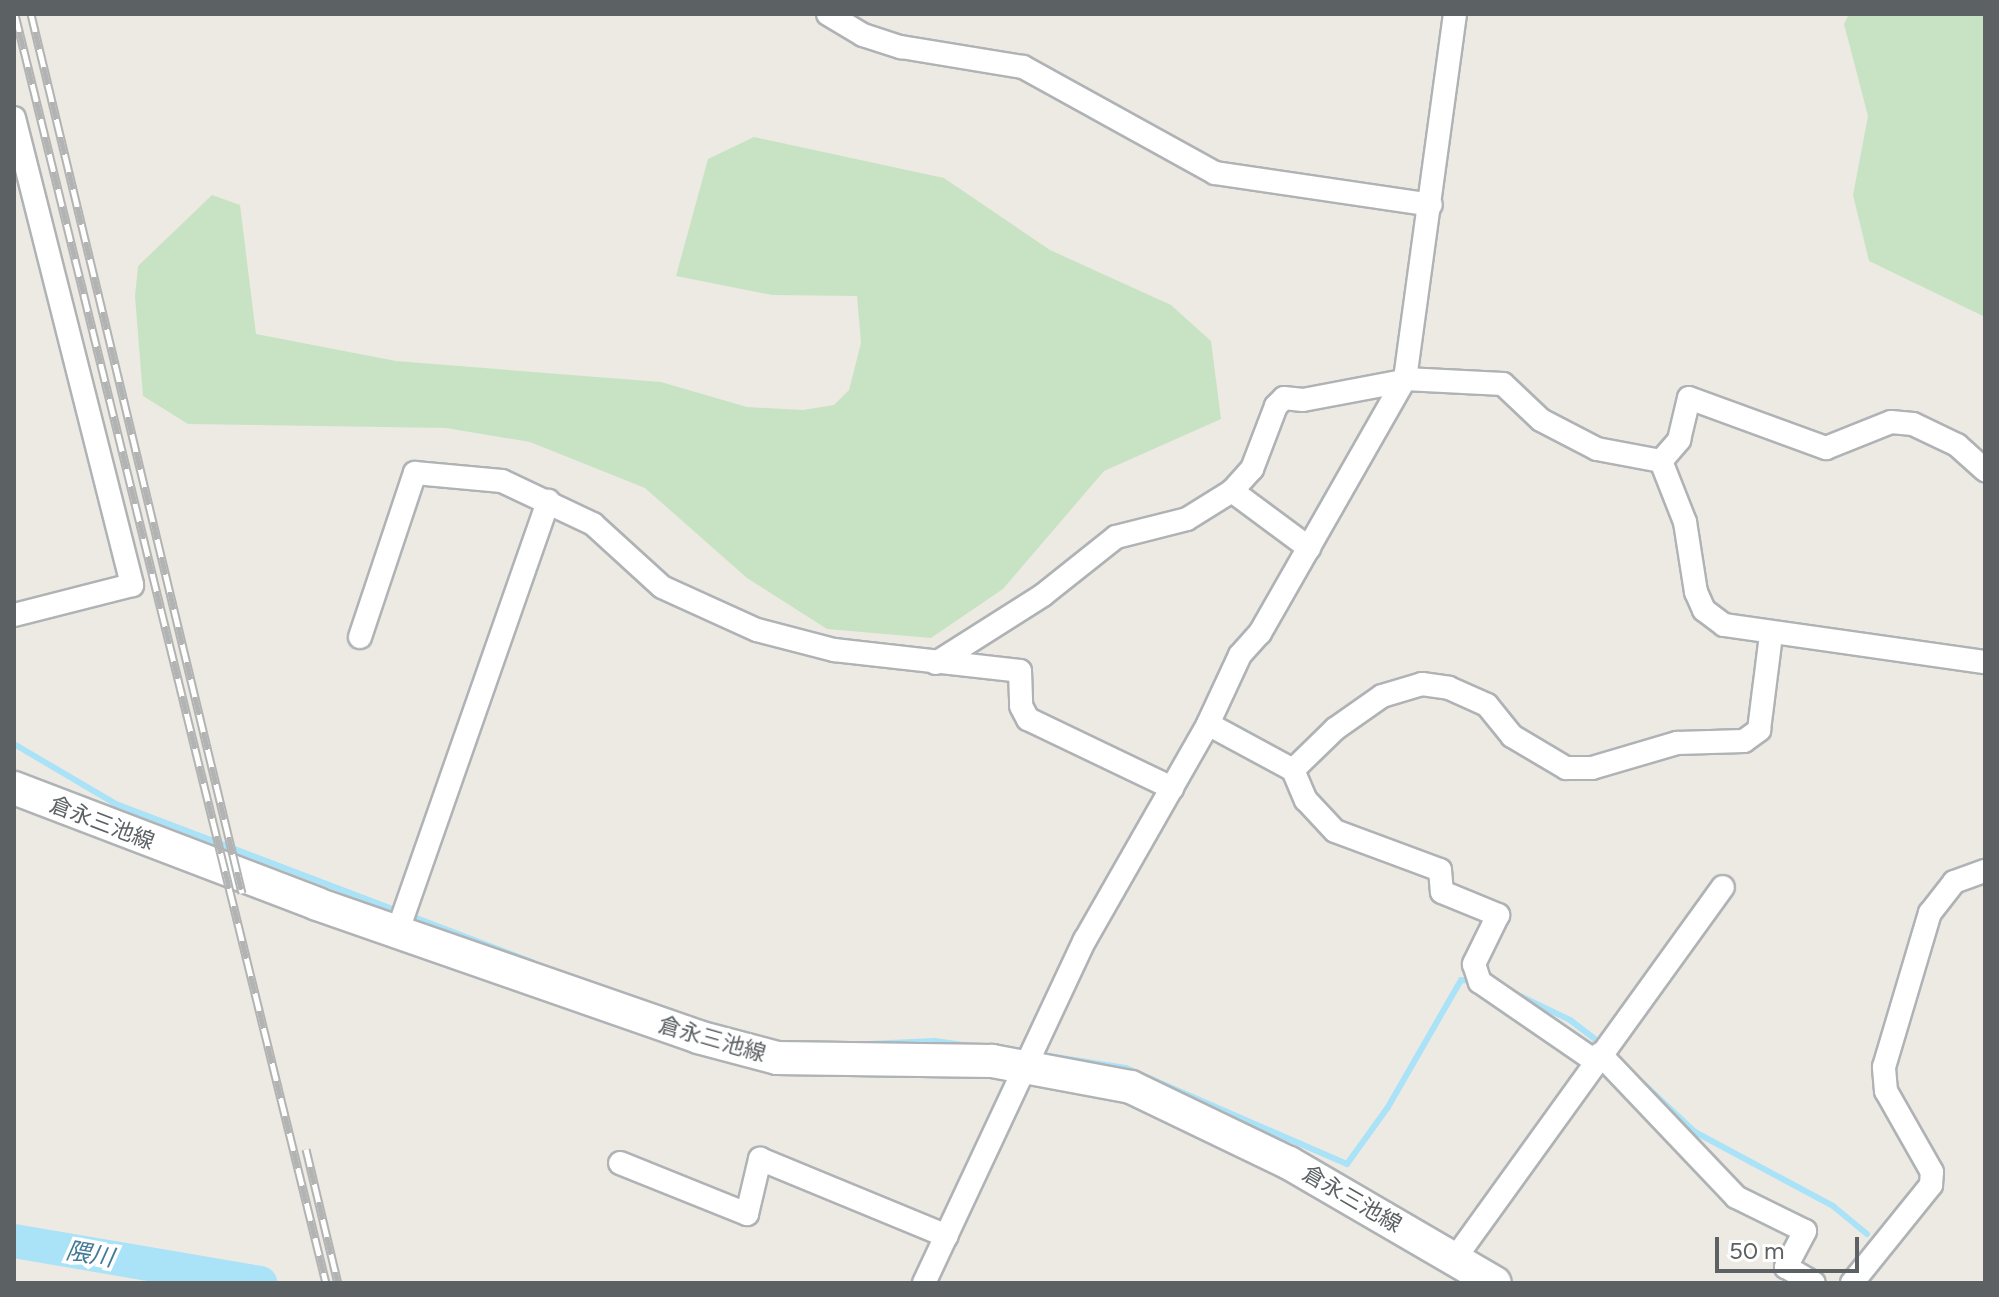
<!DOCTYPE html>
<meta charset="utf-8">
<style>
body{margin:0}
#map{position:relative;width:1999px;height:1297px;overflow:hidden;background:#edeae4;font-family:Figtree,"Noto Sans JP",sans-serif}
div>[style]{position:absolute}
.green>*{inset:0;background:#c8e3c3}
.stream>*{height:6px;margin:-3px;padding:0 3px;transform-origin:3px;border-radius:3px;background:#aae2f7}
.river>*{height:34px;margin:-17px;padding:0 17px;transform-origin:17px;border-radius:17px;background:#aae2f7}
.roads{filter:drop-shadow(2px 0 #afb3b5) drop-shadow(-2px 0 #afb3b5) drop-shadow(0 2px #afb3b5) drop-shadow(0 -2px #afb3b5)}
.street>*{height:22px;margin:-11px;padding:0 11px;transform-origin:11px;border-radius:11px;background:#fff}
.secondary>*{height:32px;margin:-16px;padding:0 16px;transform-origin:16px;border-radius:16px;background:#fff}
.rail>*{height:9px;margin-top:-4.5px;transform-origin:0;background:repeating-linear-gradient(90deg,#fff 0 18px,#b2b3b3 0 36px);box-sizing:border-box;border-block:2px solid #b2b3b3}
span{translate:-50% -50%;white-space:nowrap;text-align:center;line-height:1.15;-webkit-text-stroke:7px #fff;paint-order:stroke}
.street-label{font-size:22px;color:#5c6163}
.water-label{font-size:24px;color:#437a97;font-style:italic}
.frame{position:absolute;inset:0;border:16px solid #5c6163;pointer-events:none}
.scale{position:absolute;left:1715px;top:1237px;width:144px;height:36px;box-sizing:border-box;border:4px solid #5c6163;border-top:0;padding-left:10px;font-size:24px;line-height:28px;white-space:nowrap;color:#5c6163;-webkit-text-stroke:6px #fff;paint-order:stroke}
</style>
<div id="map">
<div class="green">
<i style="clip-path:polygon(1849px 14px,1985px 14px,1985px 317px,1869px 261px,1853px 195px,1868px 116px,1844px 24px)"></i>
<i style="clip-path:polygon(754px 137px,944px 178px,1050px 250px,1171px 305px,1211px 341px,1221px 419px,1104px 471px,1003px 589px,931px 638px,827px 629px,747px 578px,645px 488px,530px 442px,446px 428px,188px 424px,143px 396px,135px 296px,138px 266px,212px 195px,240px 205px,256px 334px,396px 361px,661px 382px,747px 407px,803px 410px,834px 405px,849px 390px,861px 343px,857px 296px,772px 295px,676px 276px,708px 159px)"></i>
</div>
<div class="stream">
<i style="left:14px;top:744px;width:118px;rotate:30.5deg"></i>
<i style="left:116px;top:804px;width:445px;rotate:20.8deg"></i>
<i style="left:1514px;top:993px;width:62px;rotate:25.7deg"></i>
<i style="left:1570px;top:1020px;width:43px;rotate:37.4deg"></i>
<i style="left:869px;top:1044px;width:66px;rotate:-2.6deg"></i>
<i style="left:935px;top:1041px;width:35px;rotate:8deg"></i>
<i style="left:1036px;top:1054px;width:91px;rotate:8.8deg"></i>
<i style="left:1126px;top:1068px;width:241px;rotate:23.5deg"></i>
<i style="left:1347px;top:1164px;width:70px;rotate:-54.3deg"></i>
<i style="left:1388px;top:1107px;width:146px;rotate:-60.1deg"></i>
<i style="left:1461px;top:980px;width:12px;rotate:5deg"></i>
<i style="left:1634px;top:1075px;width:83px;rotate:43.1deg"></i>
<i style="left:1695px;top:1132px;width:157px;rotate:28.2deg"></i>
<i style="left:1833px;top:1206px;width:44px;rotate:39.5deg"></i>
</div>
<div class="river">
<i style="left:14px;top:1241px;width:250px;rotate:9.7deg"></i>
</div>
<div class="roads">
<div class="street">
<i style="left:828px;top:14px;width:41px;rotate:31deg"></i>
<i style="left:863px;top:35px;width:40px;rotate:18deg"></i>
<i style="left:901px;top:47px;width:124px;rotate:9.3deg"></i>
<i style="left:1023px;top:67px;width:219px;rotate:28.9deg"></i>
<i style="left:1215px;top:173px;width:218px;rotate:8.4deg"></i>
<i style="left:14px;top:118px;width:482px;rotate:75.8deg"></i>
<i style="left:132px;top:585px;width:122px;rotate:165.7deg"></i>
<i style="left:1405px;top:379px;width:98px;rotate:2.9deg"></i>
<i style="left:1503px;top:384px;width:52px;rotate:43.5deg"></i>
<i style="left:1541px;top:420px;width:63px;rotate:27.4deg"></i>
<i style="left:1597px;top:449px;width:65px;rotate:10.6deg"></i>
<i style="left:1661px;top:461px;width:66px;rotate:68.5deg"></i>
<i style="left:1685px;top:522px;width:71px;rotate:81.1deg"></i>
<i style="left:1696px;top:592px;width:20px;rotate:66deg"></i>
<i style="left:1704px;top:610px;width:25px;rotate:37deg"></i>
<i style="left:1724px;top:625px;width:264px;rotate:8.1deg"></i>
<i style="left:1661px;top:461px;width:28px;rotate:-49deg"></i>
<i style="left:1679px;top:440px;width:43px;rotate:-76.6deg"></i>
<i style="left:1689px;top:398px;width:146px;rotate:20.1deg"></i>
<i style="left:1826px;top:448px;width:70px;rotate:-21.8deg"></i>
<i style="left:1891px;top:422px;width:22px;rotate:5deg"></i>
<i style="left:1913px;top:424px;width:49px;rotate:25.5deg"></i>
<i style="left:1957px;top:445px;width:38px;rotate:42deg"></i>
<i style="left:1232px;top:491px;width:96px;rotate:36.5deg"></i>
<i style="left:360px;top:637px;width:173px;rotate:-71.5deg"></i>
<i style="left:415px;top:473px;width:87px;rotate:5.3deg"></i>
<i style="left:502px;top:481px;width:101px;rotate:25.3deg"></i>
<i style="left:593px;top:524px;width:93px;rotate:42.4deg"></i>
<i style="left:662px;top:587px;width:104px;rotate:24.4deg"></i>
<i style="left:757px;top:630px;width:80px;rotate:14.6deg"></i>
<i style="left:834px;top:650px;width:187px;rotate:6.4deg"></i>
<i style="left:1020px;top:671px;width:35px;rotate:88deg"></i>
<i style="left:1021px;top:706px;width:15px;rotate:62deg"></i>
<i style="left:1028px;top:719px;width:160px;rotate:25.6deg"></i>
<i style="left:936px;top:663px;width:127px;rotate:-32.4deg"></i>
<i style="left:1043px;top:595px;width:93px;rotate:-38.5deg"></i>
<i style="left:1116px;top:537px;width:73px;rotate:-14.2deg"></i>
<i style="left:1187px;top:519px;width:53px;rotate:-31.9deg"></i>
<i style="left:1232px;top:491px;width:30px;rotate:-48deg"></i>
<i style="left:1252px;top:469px;width:67px;rotate:-69.1deg"></i>
<i style="left:1276px;top:406px;width:11px;rotate:-45deg"></i>
<i style="left:1284px;top:398px;width:19px;rotate:6deg"></i>
<i style="left:1303px;top:400px;width:103px;rotate:-10.7deg"></i>
<i style="left:1208px;top:724px;width:97px;rotate:28.4deg"></i>
<i style="left:1293px;top:770px;width:33px;rotate:67deg"></i>
<i style="left:1306px;top:800px;width:42px;rotate:46.9deg"></i>
<i style="left:1335px;top:831px;width:112px;rotate:20.4deg"></i>
<i style="left:1440px;top:870px;width:22px;rotate:85deg"></i>
<i style="left:1442px;top:892px;width:61px;rotate:22.3deg"></i>
<i style="left:1498px;top:915px;width:55px;rotate:116.1deg"></i>
<i style="left:1474px;top:964px;width:19px;rotate:72deg"></i>
<i style="left:1480px;top:982px;width:140px;rotate:34.5deg"></i>
<i style="left:1293px;top:770px;width:59px;rotate:-44.3deg"></i>
<i style="left:1335px;top:729px;width:57px;rotate:-35.1deg"></i>
<i style="left:1382px;top:696px;width:42px;rotate:-16.7deg"></i>
<i style="left:1422px;top:684px;width:27px;rotate:8deg"></i>
<i style="left:1449px;top:688px;width:42px;rotate:24.1deg"></i>
<i style="left:1487px;top:705px;width:40px;rotate:51deg"></i>
<i style="left:1512px;top:736px;width:63px;rotate:30.7deg"></i>
<i style="left:1566px;top:768px;width:26px"></i>
<i style="left:1592px;top:768px;width:89px;rotate:-16.4deg"></i>
<i style="left:1677px;top:743px;width:67px;rotate:-1.7deg"></i>
<i style="left:1744px;top:741px;width:19px;rotate:-36deg"></i>
<i style="left:1759px;top:730px;width:96px;rotate:-82.8deg"></i>
<i style="left:397px;top:933px;width:458px;rotate:-70.7deg"></i>
<i style="left:1600px;top:1054px;width:197px;rotate:46.4deg"></i>
<i style="left:1736px;top:1197px;width:77px;rotate:26.2deg"></i>
<i style="left:1805px;top:1231px;width:41px;rotate:117.8deg"></i>
<i style="left:1786px;top:1267px;width:32px;rotate:30deg"></i>
<i style="left:620px;top:1163px;width:137px;rotate:21.9deg"></i>
<i style="left:747px;top:1214px;width:57px;rotate:-76.7deg"></i>
<i style="left:760px;top:1159px;width:202px;rotate:22.4deg"></i>
<i style="left:1456px;top:1257px;width:456px;rotate:-54.2deg"></i>
<i style="left:924px;top:1283px;width:379px;rotate:-64.9deg"></i>
<i style="left:1085px;top:940px;width:249px;rotate:-60.3deg"></i>
<i style="left:1208px;top:724px;width:76px;rotate:-65.1deg"></i>
<i style="left:1240px;top:655px;width:30px;rotate:-48deg"></i>
<i style="left:1260px;top:633px;width:292px;rotate:-60.3deg"></i>
<i style="left:1405px;top:379px;width:368px;rotate:-82.2deg"></i>
<i style="left:1852px;top:1283px;width:126px;rotate:-51.1deg"></i>
<i style="left:1931px;top:1185px;width:13px;rotate:-86deg"></i>
<i style="left:1932px;top:1172px;width:93px;rotate:-119.6deg"></i>
<i style="left:1886px;top:1091px;width:24px;rotate:-95deg"></i>
<i style="left:1884px;top:1067px;width:161px;rotate:-73.4deg"></i>
<i style="left:1930px;top:913px;width:39px;rotate:-52deg"></i>
<i style="left:1954px;top:882px;width:33px;rotate:-20deg"></i>
</div>
<div class="secondary">
<i style="left:14px;top:788px;width:324px;rotate:20.9deg"></i>
<i style="left:317px;top:904px;width:404px;rotate:19.2deg"></i>
<i style="left:698px;top:1037px;width:82px;rotate:14.9deg"></i>
<i style="left:777px;top:1058px;width:215px;rotate:0.8deg"></i>
<i style="left:992px;top:1061px;width:141px;rotate:10.6deg"></i>
<i style="left:1131px;top:1087px;width:175px;rotate:25.7deg"></i>
<i style="left:1289px;top:1163px;width:238px;rotate:30.2deg"></i>
</div>
</div>
<div class="rail">
<i style="left:15px;top:14px;width:1307px;rotate:76.23deg"></i>
<i style="left:31px;top:14px;width:904px;rotate:76.5deg"></i>
<i style="left:306px;top:1149px;width:138px;rotate:76.6deg"></i>
</div>
<div class="street-label">
<span style="left:102px;top:823px;rotate:21deg">倉永三池線</span>
<span style="left:712px;top:1039px;rotate:16deg">倉永三池線</span>
<span style="left:1352px;top:1199px;rotate:30deg">倉永三池線</span>
</div>
<div class="water-label">
<span style="left:90px;top:1254px;rotate:10deg">隈川</span>
</div>
<div class="frame"></div>
<div class="scale">50 m</div>
</div>
